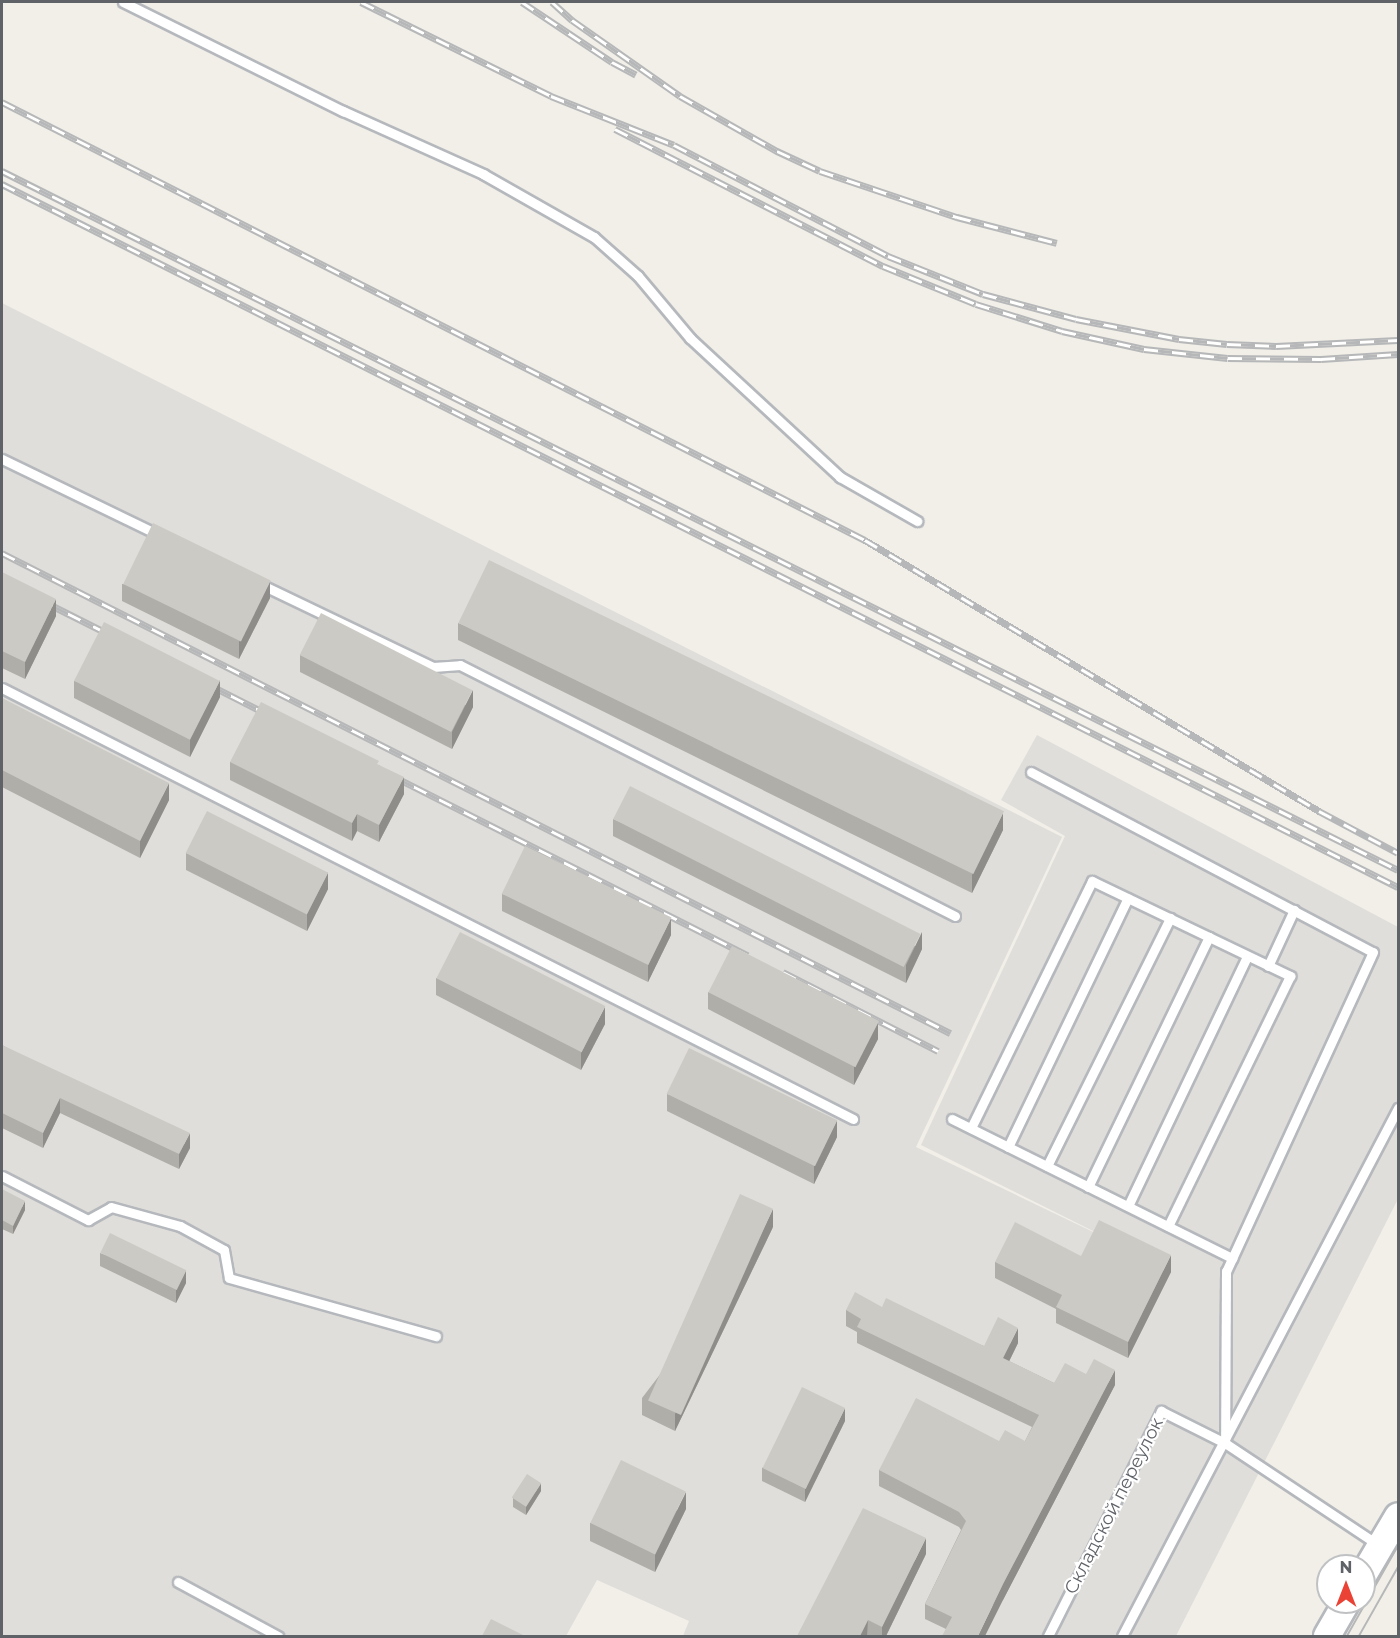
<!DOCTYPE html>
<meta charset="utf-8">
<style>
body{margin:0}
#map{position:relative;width:1400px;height:1638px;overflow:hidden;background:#f1efe8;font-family:Montserrat,sans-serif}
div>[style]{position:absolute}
.industrial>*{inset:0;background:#e0deda}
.roads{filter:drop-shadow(2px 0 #b5b8bc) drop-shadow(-2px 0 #b5b8bc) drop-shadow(0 2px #b5b8bc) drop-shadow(0 -2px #b5b8bc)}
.lane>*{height:9px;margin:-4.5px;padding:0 4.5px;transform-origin:4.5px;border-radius:4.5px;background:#fff}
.secondary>*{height:26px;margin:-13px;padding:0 13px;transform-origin:13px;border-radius:13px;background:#fff}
.tram>*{height:1.5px;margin:-0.75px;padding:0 0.75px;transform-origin:0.75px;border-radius:0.75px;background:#b6b7b8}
.rail>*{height:7px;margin-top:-3.5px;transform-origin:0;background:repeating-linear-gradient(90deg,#fff 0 14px,#b6b7b8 0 28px);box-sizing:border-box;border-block:2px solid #b6b7b8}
.wall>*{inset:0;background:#afaea9}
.shaded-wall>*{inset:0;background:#8f8d8a}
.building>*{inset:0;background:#cccac5;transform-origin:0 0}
span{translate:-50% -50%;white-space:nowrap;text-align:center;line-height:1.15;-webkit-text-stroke:4.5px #fff;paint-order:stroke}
.street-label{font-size:18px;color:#5f6368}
.frame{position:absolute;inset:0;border:3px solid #5f6368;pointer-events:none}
.north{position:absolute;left:1316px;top:1554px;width:60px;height:60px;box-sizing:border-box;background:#fff;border:2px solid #bfc1c3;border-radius:50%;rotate:0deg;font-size:16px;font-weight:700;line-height:24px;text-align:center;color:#5f6368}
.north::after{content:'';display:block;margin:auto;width:21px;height:27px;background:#ea4335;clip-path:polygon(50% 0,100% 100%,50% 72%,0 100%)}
</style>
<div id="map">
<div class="industrial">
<i style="clip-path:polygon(2px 303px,1062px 837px,916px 1147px,1131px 1250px,921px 1145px,1065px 836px,1001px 800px,1037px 735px,1398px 927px,1398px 1199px,1176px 1636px,683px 1636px,689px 1621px,597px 1580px,566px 1636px,2px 1636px)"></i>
</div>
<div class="roads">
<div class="lane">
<i style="left:123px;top:2px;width:246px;rotate:26.4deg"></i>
<i style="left:343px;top:111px;width:154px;rotate:24.2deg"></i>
<i style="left:483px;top:174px;width:128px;rotate:29.6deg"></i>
<i style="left:594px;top:237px;width:59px;rotate:41.6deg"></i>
<i style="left:638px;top:276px;width:81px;rotate:50deg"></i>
<i style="left:690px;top:338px;width:205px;rotate:42.8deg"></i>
<i style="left:840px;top:477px;width:89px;rotate:29.7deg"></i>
<i style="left:2px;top:459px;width:174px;rotate:25.8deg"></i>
<i style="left:260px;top:584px;width:192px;rotate:25.6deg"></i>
<i style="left:433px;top:667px;width:27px;rotate:-4deg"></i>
<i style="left:460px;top:665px;width:555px;rotate:26.89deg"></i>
<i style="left:2px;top:688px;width:954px;rotate:26.86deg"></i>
<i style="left:1031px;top:772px;width:386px;rotate:27.8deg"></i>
<i style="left:1373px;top:952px;width:351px;rotate:114.7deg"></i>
<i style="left:1226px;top:1271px;width:172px;rotate:90.3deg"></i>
<i style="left:1268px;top:966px;width:62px;rotate:-65.1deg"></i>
<i style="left:952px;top:1119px;width:313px;rotate:26.4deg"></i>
<i style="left:971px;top:1128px;width:275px;rotate:-63.9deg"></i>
<i style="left:1092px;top:881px;width:220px;rotate:25.6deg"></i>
<i style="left:1290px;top:976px;width:278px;rotate:116deg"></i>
<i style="left:1008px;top:1147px;width:276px;rotate:-64.3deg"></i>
<i style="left:1047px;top:1166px;width:277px;rotate:-63.6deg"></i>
<i style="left:2px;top:1176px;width:97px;rotate:27.1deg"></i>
<i style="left:88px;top:1220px;width:26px;rotate:-29deg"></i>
<i style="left:111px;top:1207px;width:72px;rotate:15.4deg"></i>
<i style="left:180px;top:1226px;width:50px;rotate:28.6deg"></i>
<i style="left:224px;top:1250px;width:28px;rotate:80deg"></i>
<i style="left:229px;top:1278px;width:215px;rotate:15.7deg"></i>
<i style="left:1088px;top:1187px;width:278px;rotate:-64.2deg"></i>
<i style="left:1128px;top:1206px;width:277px;rotate:-64.5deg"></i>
<i style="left:178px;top:1582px;width:114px;rotate:28.4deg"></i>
<i style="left:1048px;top:1636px;width:252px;rotate:-63.3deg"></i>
<i style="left:1161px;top:1411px;width:72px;rotate:26.6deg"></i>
<i style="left:1225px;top:1443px;width:186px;rotate:33.6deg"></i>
<i style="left:1122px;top:1636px;width:596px;rotate:-62.4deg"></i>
</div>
<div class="secondary">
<i style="left:1364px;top:1574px;width:67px;rotate:-59.6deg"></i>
<i style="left:1327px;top:1636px;width:39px;rotate:-60deg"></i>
</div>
</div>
<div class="tram">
<i style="left:1347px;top:1636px;width:103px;rotate:-60.5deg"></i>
<i style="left:1359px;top:1636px;width:79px;rotate:-60.5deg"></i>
</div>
<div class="rail">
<i style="left:361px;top:2px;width:212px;rotate:26.3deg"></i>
<i style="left:551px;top:96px;width:132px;rotate:21.7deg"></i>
<i style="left:674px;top:145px;width:241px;rotate:27.4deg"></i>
<i style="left:888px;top:256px;width:102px;rotate:21.8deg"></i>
<i style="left:983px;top:294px;width:96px;rotate:15deg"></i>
<i style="left:1076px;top:319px;width:105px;rotate:11deg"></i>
<i style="left:1179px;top:339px;width:48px;rotate:5.9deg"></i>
<i style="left:1227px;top:344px;width:49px;rotate:2.3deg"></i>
<i style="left:1276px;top:346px;width:122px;rotate:-2.8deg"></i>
<i style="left:522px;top:2px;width:108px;rotate:33.7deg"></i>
<i style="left:612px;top:62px;width:27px;rotate:28deg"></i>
<i style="left:552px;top:2px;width:27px;rotate:42deg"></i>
<i style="left:572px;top:20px;width:132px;rotate:35.1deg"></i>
<i style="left:680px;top:96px;width:112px;rotate:29.6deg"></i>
<i style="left:777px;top:151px;width:47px;rotate:24.9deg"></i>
<i style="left:820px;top:171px;width:145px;rotate:18.6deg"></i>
<i style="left:957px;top:217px;width:103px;rotate:14.6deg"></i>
<i style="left:2px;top:102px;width:968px;rotate:26.91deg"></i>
<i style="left:865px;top:540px;width:529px;rotate:30.83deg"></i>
<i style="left:1319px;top:811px;width:89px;rotate:28deg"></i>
<i style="left:615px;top:129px;width:301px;rotate:27.1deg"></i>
<i style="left:883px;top:266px;width:100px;rotate:22.2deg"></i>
<i style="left:976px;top:304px;width:90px;rotate:17.4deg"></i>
<i style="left:1062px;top:331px;width:84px;rotate:12.4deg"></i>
<i style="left:1144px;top:349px;width:84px;rotate:6.1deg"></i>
<i style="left:1228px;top:358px;width:93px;rotate:0.6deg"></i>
<i style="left:1321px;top:359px;width:77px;rotate:-3.7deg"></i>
<i style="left:2px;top:171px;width:1561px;rotate:26.6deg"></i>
<i style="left:2px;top:184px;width:1563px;rotate:26.73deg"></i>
<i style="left:2px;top:553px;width:1063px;rotate:26.85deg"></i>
<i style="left:43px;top:601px;width:80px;rotate:26.6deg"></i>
<i style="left:206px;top:683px;width:75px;rotate:26.9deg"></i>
<i style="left:389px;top:774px;width:402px;rotate:26.8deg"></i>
<i style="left:783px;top:972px;width:174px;rotate:27deg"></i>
</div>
<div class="wall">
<i style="clip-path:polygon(2px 572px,56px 616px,25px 679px,2px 668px)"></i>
<i style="clip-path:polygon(122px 584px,270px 598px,239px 659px,122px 601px)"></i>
<i style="clip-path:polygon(458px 623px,1003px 830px,972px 893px,458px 640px)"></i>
<i style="clip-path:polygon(300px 655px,473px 707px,452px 749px,300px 672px)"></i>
<i style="clip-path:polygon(74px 681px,220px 697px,190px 757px,74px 698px)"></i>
<i style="clip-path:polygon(2px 698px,169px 800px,140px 858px,2px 787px)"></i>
<i style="clip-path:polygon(230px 762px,379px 765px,404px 794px,379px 842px,357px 831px,352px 841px,230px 780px)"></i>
<i style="clip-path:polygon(613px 819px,922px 949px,906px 983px,613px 836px)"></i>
<i style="clip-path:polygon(186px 853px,328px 889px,307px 931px,186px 870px)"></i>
<i style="clip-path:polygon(502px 894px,671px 935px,648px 982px,502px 911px)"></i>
<i style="clip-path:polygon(436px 978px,605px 1024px,581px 1070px,436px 995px)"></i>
<i style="clip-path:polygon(708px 992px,878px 1039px,854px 1085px,708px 1009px)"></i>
<i style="clip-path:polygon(2px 1045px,190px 1148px,179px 1169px,60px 1113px,43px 1148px,2px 1128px)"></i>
<i style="clip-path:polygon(667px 1094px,837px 1137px,814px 1184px,667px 1111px)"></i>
<i style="clip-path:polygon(2px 1189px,25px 1210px,13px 1234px,2px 1229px)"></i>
<i style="clip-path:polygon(773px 1227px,675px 1431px,642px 1415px,642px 1398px)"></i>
<i style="clip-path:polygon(100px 1253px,186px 1283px,176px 1303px,100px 1266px)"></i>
<i style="clip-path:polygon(1081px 1256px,1171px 1272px,1128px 1358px,1056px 1323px,1056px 1309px,995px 1278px,995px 1262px)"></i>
<i style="clip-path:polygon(882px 1307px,984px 1346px,1018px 1343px,1009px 1361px,1054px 1383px,1086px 1374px,1115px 1385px,1003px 1600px,946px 1629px,925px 1619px,925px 1604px,961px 1530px,959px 1527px,879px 1486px,879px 1470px,999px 1441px,1025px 1441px,1032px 1427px,857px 1343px,857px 1332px,846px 1326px,846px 1310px)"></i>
<i style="clip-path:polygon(845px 1421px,805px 1502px,762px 1481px,762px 1468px)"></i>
<i style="clip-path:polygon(541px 1491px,526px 1515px,513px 1507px,513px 1498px)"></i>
<i style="clip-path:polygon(686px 1509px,655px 1572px,590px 1541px,590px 1523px)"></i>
<i style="clip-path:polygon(926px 1554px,886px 1636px,797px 1636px)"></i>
</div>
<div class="shaded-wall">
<i style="clip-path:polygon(270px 581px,270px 598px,239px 659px,239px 642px)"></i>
<i style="clip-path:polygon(56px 599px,56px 616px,25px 679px,25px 662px)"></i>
<i style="clip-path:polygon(220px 680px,220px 697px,190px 757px,190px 740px)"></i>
<i style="clip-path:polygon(473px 690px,473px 707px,452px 749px,452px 732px)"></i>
<i style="clip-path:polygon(404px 777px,404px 794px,379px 842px,379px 825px)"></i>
<i style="clip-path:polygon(169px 783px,169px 800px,140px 858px,140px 841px)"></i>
<i style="clip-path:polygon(1003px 813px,1003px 830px,972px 893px,972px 875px)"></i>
<i style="clip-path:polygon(357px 814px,357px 831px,352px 841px,352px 823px)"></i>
<i style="clip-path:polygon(328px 872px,328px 889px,307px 931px,307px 914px)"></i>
<i style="clip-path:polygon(671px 918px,671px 935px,648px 982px,648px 965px)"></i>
<i style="clip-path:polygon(922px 932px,922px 949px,906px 983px,906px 965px)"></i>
<i style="clip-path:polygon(605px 1007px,605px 1024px,581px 1070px,581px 1053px)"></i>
<i style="clip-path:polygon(878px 1022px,878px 1039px,854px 1085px,854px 1067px)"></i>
<i style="clip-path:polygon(60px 1098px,60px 1113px,43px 1148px,43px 1133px)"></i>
<i style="clip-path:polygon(837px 1120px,837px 1137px,814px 1184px,814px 1166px)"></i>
<i style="clip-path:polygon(190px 1133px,190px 1148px,179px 1169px,179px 1154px)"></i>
<i style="clip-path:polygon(25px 1201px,25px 1210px,13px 1234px,13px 1226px)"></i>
<i style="clip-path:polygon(773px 1209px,773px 1227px,675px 1431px,675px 1414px)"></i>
<i style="clip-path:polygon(1171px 1255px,1171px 1272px,1128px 1358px,1128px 1342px)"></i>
<i style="clip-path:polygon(186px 1270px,186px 1283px,176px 1303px,176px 1290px)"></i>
<i style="clip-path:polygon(1018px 1328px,1018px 1343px,1003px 1374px,1003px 1358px)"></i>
<i style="clip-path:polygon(1115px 1370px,1115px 1385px,1003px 1600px,985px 1636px,978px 1636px,1003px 1584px)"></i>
<i style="clip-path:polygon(845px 1408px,845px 1421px,805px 1502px,805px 1489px)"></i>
<i style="clip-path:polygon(541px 1483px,541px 1491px,526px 1515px,526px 1507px)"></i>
<i style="clip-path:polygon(686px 1492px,686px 1509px,655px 1572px,655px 1555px)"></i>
<i style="clip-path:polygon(926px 1538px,926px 1554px,886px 1636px,882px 1636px,882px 1627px)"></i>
<i style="clip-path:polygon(868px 1620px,867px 1636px,860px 1636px)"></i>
</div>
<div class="building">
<i style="left:153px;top:523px;width:131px;height:68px;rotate:26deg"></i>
<i style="left:489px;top:560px;width:573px;height:70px;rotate:26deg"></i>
<i style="clip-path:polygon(2px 572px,56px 599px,25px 662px,2px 651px)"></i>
<i style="left:321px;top:613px;width:170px;height:47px;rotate:27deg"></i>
<i style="left:104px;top:622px;width:130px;height:66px;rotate:27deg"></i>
<i style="clip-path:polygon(2px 698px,169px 783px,140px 841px,2px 770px)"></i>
<i style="clip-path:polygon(261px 702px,379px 761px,377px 764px,404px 777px,379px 825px,357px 814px,352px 823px,230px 762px)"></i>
<i style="left:630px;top:786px;width:326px;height:37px;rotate:27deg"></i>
<i style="left:207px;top:811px;width:136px;height:47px;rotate:27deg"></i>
<i style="left:525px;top:846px;width:163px;height:53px;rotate:26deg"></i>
<i style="left:460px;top:932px;width:163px;height:52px;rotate:27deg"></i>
<i style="left:732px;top:946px;width:165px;height:52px;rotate:27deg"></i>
<i style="clip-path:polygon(2px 1045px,190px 1133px,179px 1154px,60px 1098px,43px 1133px,2px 1113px)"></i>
<i style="left:689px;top:1048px;width:165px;height:51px;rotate:26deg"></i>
<i style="clip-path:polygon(2px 1189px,25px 1201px,13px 1226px,2px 1220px)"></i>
<i style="left:740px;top:1194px;width:36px;height:226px;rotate:24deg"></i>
<i style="clip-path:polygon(1099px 1220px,1171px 1255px,1128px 1342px,1056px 1307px,1062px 1295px,995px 1262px,1015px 1222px,1081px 1256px)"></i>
<i style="left:110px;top:1233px;width:85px;height:22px;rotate:26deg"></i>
<i style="clip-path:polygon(855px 1292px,882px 1307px,886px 1298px,984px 1346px,998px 1317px,1018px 1328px,1003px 1358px,1054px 1383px,1065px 1363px,1086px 1374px,1094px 1359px,1115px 1370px,1003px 1584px,978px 1636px,942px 1636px,952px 1617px,925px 1604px,966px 1521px,959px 1512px,879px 1470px,916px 1398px,999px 1441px,1005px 1430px,1025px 1441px,1039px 1415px,857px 1327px,861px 1319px,846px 1310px)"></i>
<i style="left:802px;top:1387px;width:48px;height:90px;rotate:26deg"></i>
<i style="left:621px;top:1460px;width:72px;height:70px;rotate:26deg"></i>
<i style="left:527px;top:1474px;width:17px;height:28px;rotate:33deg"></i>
<i style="clip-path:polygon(863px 1508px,926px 1538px,882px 1627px,868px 1620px,860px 1636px,797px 1636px)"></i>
<i style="clip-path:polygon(491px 1619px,525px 1636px,482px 1636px)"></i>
</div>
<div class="street-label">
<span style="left:1114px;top:1506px;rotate:-63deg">Складской переулок</span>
</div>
<div class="frame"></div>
<div class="north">N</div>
</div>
